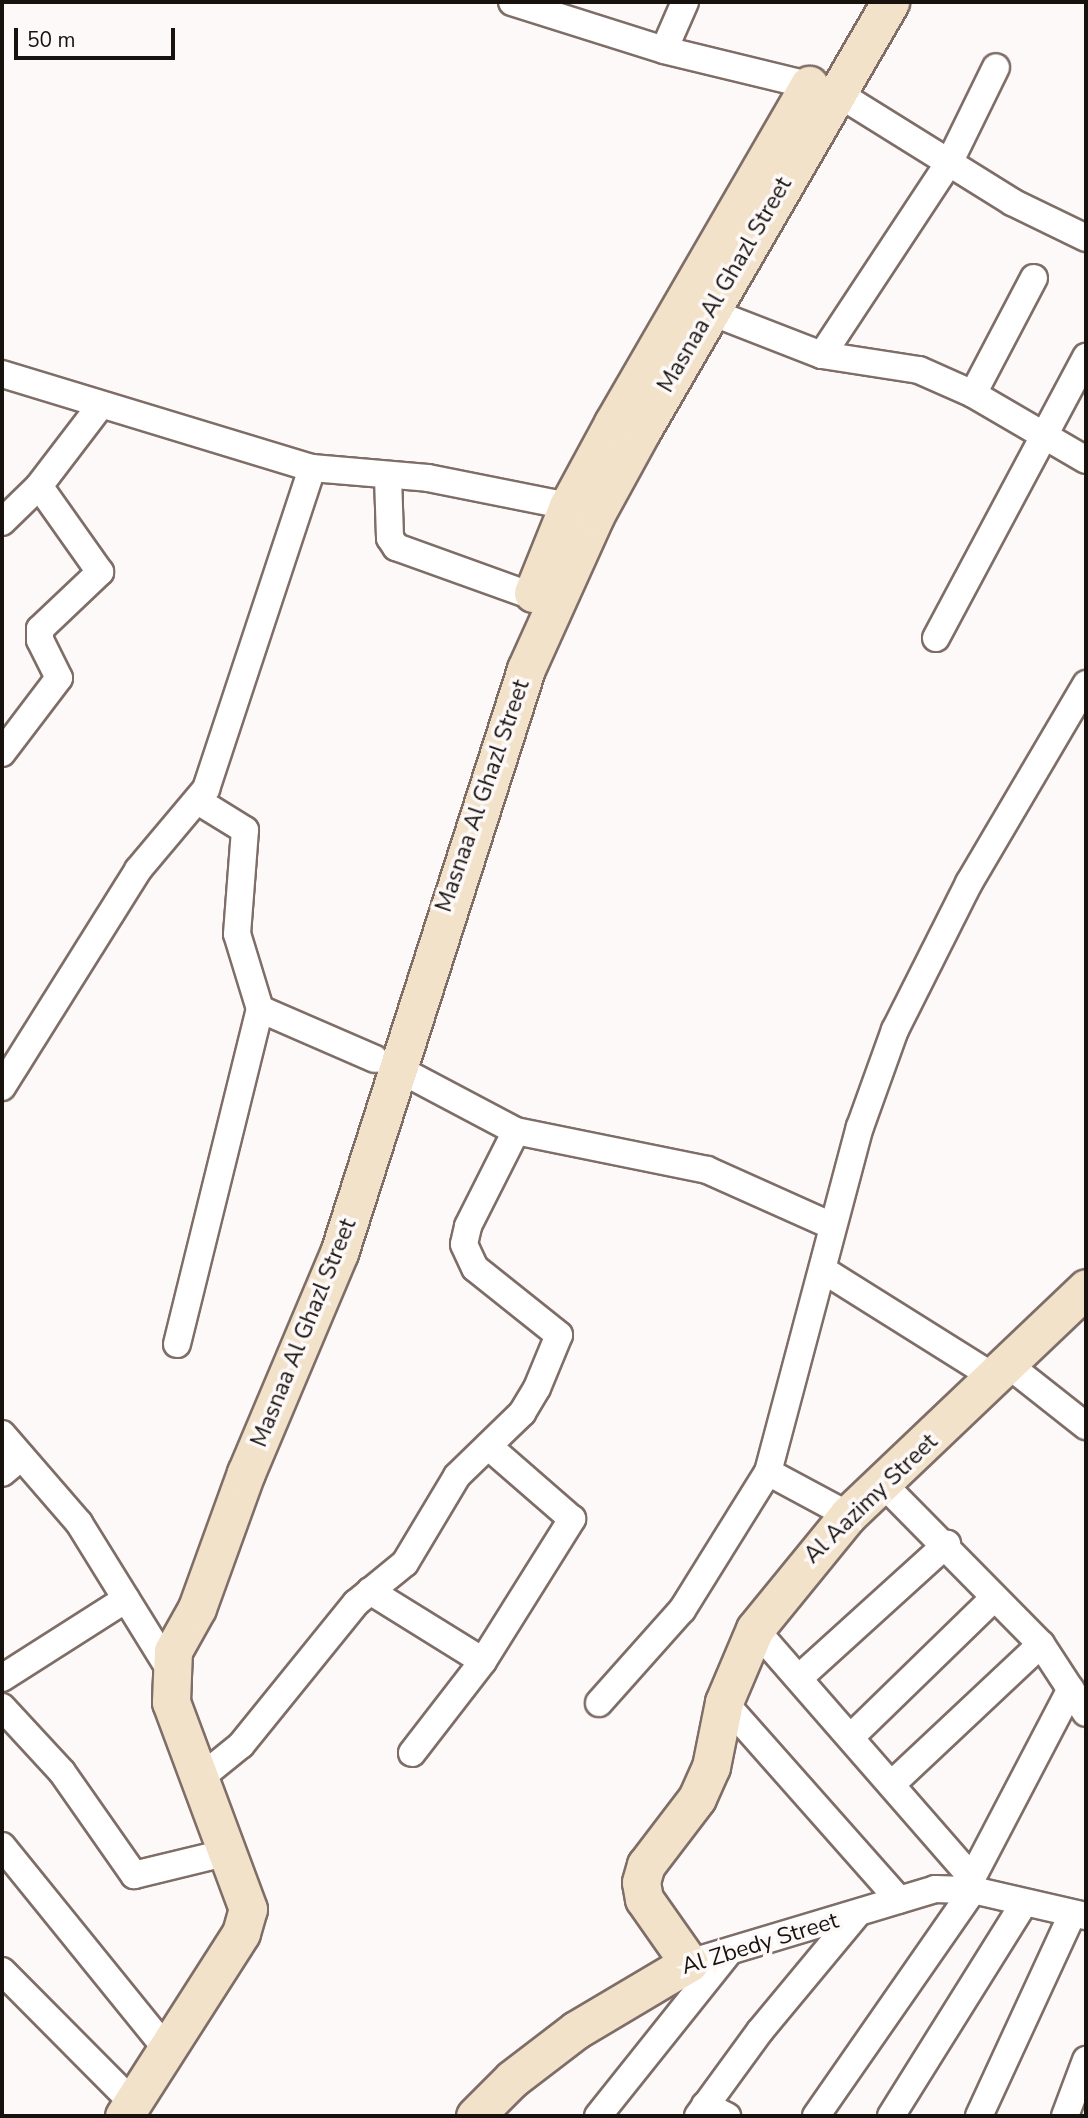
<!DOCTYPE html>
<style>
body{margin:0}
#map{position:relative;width:1088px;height:2118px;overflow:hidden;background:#fdf9f8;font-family:"Nunito Sans",sans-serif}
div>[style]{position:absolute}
.roads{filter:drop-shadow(2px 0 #7e6e67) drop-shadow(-2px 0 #7e6e67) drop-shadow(0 2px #7e6e67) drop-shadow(0 -2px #7e6e67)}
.street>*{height:26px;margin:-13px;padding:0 13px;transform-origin:13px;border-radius:13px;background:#fff}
.secondary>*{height:37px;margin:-18.5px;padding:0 18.5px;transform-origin:18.5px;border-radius:18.5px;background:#f3e2ca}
span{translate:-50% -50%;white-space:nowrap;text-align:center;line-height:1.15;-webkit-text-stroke:7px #fdf9f8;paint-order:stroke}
.street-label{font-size:23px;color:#18120f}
.frame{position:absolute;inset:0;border:4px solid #18120f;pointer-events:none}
.scale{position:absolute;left:14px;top:28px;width:161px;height:32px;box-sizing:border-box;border:4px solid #18120f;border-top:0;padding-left:9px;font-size:21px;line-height:24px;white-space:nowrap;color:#18120f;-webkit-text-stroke:5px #fdf9f8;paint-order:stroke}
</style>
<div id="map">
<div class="roads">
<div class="street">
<i style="left:512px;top:2px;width:159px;rotate:17.5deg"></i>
<i style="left:685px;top:2px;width:52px;rotate:113.6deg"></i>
<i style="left:664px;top:50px;width:149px;rotate:13.6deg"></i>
<i style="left:834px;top:91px;width:210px;rotate:31.9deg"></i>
<i style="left:1012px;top:202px;width:82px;rotate:25.9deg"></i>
<i style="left:711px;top:312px;width:119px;rotate:21.2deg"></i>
<i style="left:822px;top:355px;width:98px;rotate:8.8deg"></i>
<i style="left:919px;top:370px;width:59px;rotate:24deg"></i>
<i style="left:973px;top:394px;width:131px;rotate:30.3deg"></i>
<i style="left:822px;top:355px;width:235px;rotate:-56.6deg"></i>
<i style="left:951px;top:159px;width:102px;rotate:-63.9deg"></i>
<i style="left:2px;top:374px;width:324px;rotate:16.9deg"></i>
<i style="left:312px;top:468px;width:116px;rotate:4.9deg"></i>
<i style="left:428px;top:478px;width:143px;rotate:11.3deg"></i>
<i style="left:973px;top:394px;width:131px;rotate:-62.3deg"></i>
<i style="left:388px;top:477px;width:61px;rotate:88.1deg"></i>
<i style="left:390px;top:538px;width:11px;rotate:56deg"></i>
<i style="left:396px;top:547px;width:145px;rotate:19.8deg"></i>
<i style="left:2px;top:522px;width:52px;rotate:-44.2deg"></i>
<i style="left:39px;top:486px;width:102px;rotate:-52.6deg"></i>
<i style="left:936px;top:638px;width:319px;rotate:-61.9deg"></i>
<i style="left:2px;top:753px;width:94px;rotate:-52.8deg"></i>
<i style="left:59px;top:678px;width:42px;rotate:-116.6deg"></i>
<i style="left:40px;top:640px;width:11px;rotate:-90deg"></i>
<i style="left:40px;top:629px;width:83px;rotate:-43.5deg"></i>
<i style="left:100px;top:572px;width:105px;rotate:-125.3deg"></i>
<i style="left:260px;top:1009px;width:125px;rotate:23.5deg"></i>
<i style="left:395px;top:1067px;width:137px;rotate:27.9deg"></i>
<i style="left:516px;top:1131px;width:195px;rotate:11.5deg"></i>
<i style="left:707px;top:1170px;width:137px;rotate:24.1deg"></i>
<i style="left:2px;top:1087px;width:256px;rotate:-57.9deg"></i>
<i style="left:138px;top:870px;width:106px;rotate:-50deg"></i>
<i style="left:206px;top:789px;width:338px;rotate:-71.7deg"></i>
<i style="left:823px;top:1270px;width:205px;rotate:32.1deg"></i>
<i style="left:177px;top:1344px;width:345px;rotate:-76.1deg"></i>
<i style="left:260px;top:1009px;width:78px;rotate:-107deg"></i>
<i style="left:237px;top:934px;width:104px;rotate:-85.6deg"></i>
<i style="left:245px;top:830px;width:55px;rotate:-148.3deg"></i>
<i style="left:1010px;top:1366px;width:97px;rotate:38.3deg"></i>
<i style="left:2px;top:1434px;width:118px;rotate:49.1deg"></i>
<i style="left:79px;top:1523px;width:173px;rotate:58.2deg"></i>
<i style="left:768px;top:1472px;width:91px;rotate:28.3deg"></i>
<i style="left:2px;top:1473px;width:25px;rotate:-40deg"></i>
<i style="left:883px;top:1484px;width:225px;rotate:45.4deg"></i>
<i style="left:1041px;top:1644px;width:82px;rotate:56.9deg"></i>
<i style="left:370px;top:1591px;width:133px;rotate:31.8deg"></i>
<i style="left:755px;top:1629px;width:330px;rotate:48.9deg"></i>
<i style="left:2px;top:1678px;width:147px;rotate:-32.5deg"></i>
<i style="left:799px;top:1678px;width:200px;rotate:-42.2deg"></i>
<i style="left:724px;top:1702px;width:264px;rotate:48.5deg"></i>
<i style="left:599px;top:1703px;width:125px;rotate:-48.3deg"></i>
<i style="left:682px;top:1610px;width:163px;rotate:-58.1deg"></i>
<i style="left:768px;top:1472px;width:357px;rotate:-75.1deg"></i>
<i style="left:860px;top:1127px;width:103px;rotate:-70.2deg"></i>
<i style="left:895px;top:1030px;width:165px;rotate:-63.3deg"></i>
<i style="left:969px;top:883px;width:231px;rotate:-59.5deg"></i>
<i style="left:2px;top:1707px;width:88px;rotate:47.3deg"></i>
<i style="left:62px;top:1772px;width:126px;rotate:55deg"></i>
<i style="left:134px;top:1875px;width:98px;rotate:-13.6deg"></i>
<i style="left:853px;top:1735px;width:197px;rotate:-44.2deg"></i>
<i style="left:412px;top:1753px;width:116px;rotate:-52.3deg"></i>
<i style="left:483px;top:1661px;width:168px;rotate:-57.9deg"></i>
<i style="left:572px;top:1519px;width:111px;rotate:-139deg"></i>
<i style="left:199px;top:1779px;width:54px;rotate:-39deg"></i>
<i style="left:241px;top:1745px;width:183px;rotate:-51deg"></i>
<i style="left:356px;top:1603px;width:63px;rotate:-39.2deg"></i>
<i style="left:405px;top:1563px;width:101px;rotate:-59.1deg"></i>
<i style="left:457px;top:1476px;width:91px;rotate:-44.1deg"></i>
<i style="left:522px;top:1413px;width:29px;rotate:-59deg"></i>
<i style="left:537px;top:1388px;width:57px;rotate:-67.5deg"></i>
<i style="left:559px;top:1335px;width:107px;rotate:-141.4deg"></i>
<i style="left:475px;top:1268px;width:26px;rotate:-115deg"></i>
<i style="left:464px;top:1244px;width:18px;rotate:-77deg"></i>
<i style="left:468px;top:1226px;width:106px;rotate:-63.2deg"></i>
<i style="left:892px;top:1784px;width:204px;rotate:-43.2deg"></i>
<i style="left:2px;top:1846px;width:264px;rotate:51deg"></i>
<i style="left:689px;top:1963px;width:257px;rotate:-16.7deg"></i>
<i style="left:935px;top:1889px;width:38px;rotate:2deg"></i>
<i style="left:973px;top:1890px;width:116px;rotate:13deg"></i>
<i style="left:2px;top:1971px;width:186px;rotate:45.2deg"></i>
<i style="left:705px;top:2105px;width:25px;rotate:27deg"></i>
<i style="left:598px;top:2116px;width:210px;rotate:-51.4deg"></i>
<i style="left:698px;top:2116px;width:105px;rotate:-53.9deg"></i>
<i style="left:760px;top:2031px;width:153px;rotate:-50.3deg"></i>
<i style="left:816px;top:2116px;width:275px;rotate:-55.2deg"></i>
<i style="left:973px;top:1890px;width:12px;rotate:-95deg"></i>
<i style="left:972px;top:1878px;width:213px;rotate:-62.4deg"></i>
<i style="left:891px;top:2116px;width:249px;rotate:-58deg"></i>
<i style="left:979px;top:2116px;width:221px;rotate:-65.2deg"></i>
<i style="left:1065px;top:2116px;width:60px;rotate:-69.4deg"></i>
</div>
<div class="secondary">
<i style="left:533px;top:593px;width:94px;rotate:-68.1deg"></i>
<i style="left:568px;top:506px;width:94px;rotate:-61.5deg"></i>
<i style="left:613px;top:423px;width:391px;rotate:-59.9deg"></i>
<i style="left:124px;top:2116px;width:217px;rotate:-57.4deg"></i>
<i style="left:241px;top:1933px;width:25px;rotate:-74deg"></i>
<i style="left:248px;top:1909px;width:221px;rotate:-110.4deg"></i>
<i style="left:171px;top:1702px;width:51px;rotate:-87.8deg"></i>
<i style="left:173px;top:1651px;width:49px;rotate:-60.8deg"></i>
<i style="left:197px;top:1608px;width:144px;rotate:-70.1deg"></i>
<i style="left:246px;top:1473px;width:239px;rotate:-67.1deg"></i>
<i style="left:339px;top:1253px;width:613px;rotate:-72.24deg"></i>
<i style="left:526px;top:669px;width:168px;rotate:-65.7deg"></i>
<i style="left:595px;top:516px;width:96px;rotate:-61.3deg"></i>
<i style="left:641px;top:432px;width:497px;rotate:-59.9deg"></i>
<i style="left:475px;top:2116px;width:52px;rotate:-45deg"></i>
<i style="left:512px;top:2079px;width:81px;rotate:-37.4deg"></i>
<i style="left:576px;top:2030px;width:131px;rotate:-30.7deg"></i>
<i style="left:689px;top:1963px;width:78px;rotate:-125.1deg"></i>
<i style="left:644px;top:1899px;width:17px;rotate:-100deg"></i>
<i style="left:641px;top:1882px;width:18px;rotate:-74deg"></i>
<i style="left:646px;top:1865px;width:84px;rotate:-52.7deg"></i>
<i style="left:697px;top:1798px;width:34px;rotate:-66deg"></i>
<i style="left:711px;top:1767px;width:66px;rotate:-78.7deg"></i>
<i style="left:724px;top:1702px;width:79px;rotate:-67deg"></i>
<i style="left:755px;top:1629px;width:147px;rotate:-50.8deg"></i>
<i style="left:848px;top:1515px;width:329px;rotate:-43.6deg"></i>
</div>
</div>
<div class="street-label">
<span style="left:725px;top:285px;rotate:-60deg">Masnaa Al Ghazl Street</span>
<span style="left:483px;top:796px;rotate:-71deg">Masnaa Al Ghazl Street</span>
<span style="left:304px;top:1333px;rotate:-68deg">Masnaa Al Ghazl Street</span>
<span style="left:871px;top:1499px;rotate:-44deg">Al Aazimy Street</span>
<span style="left:760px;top:1944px;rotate:-17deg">Al Zbedy Street</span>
</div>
<div class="frame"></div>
<div class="scale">50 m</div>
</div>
